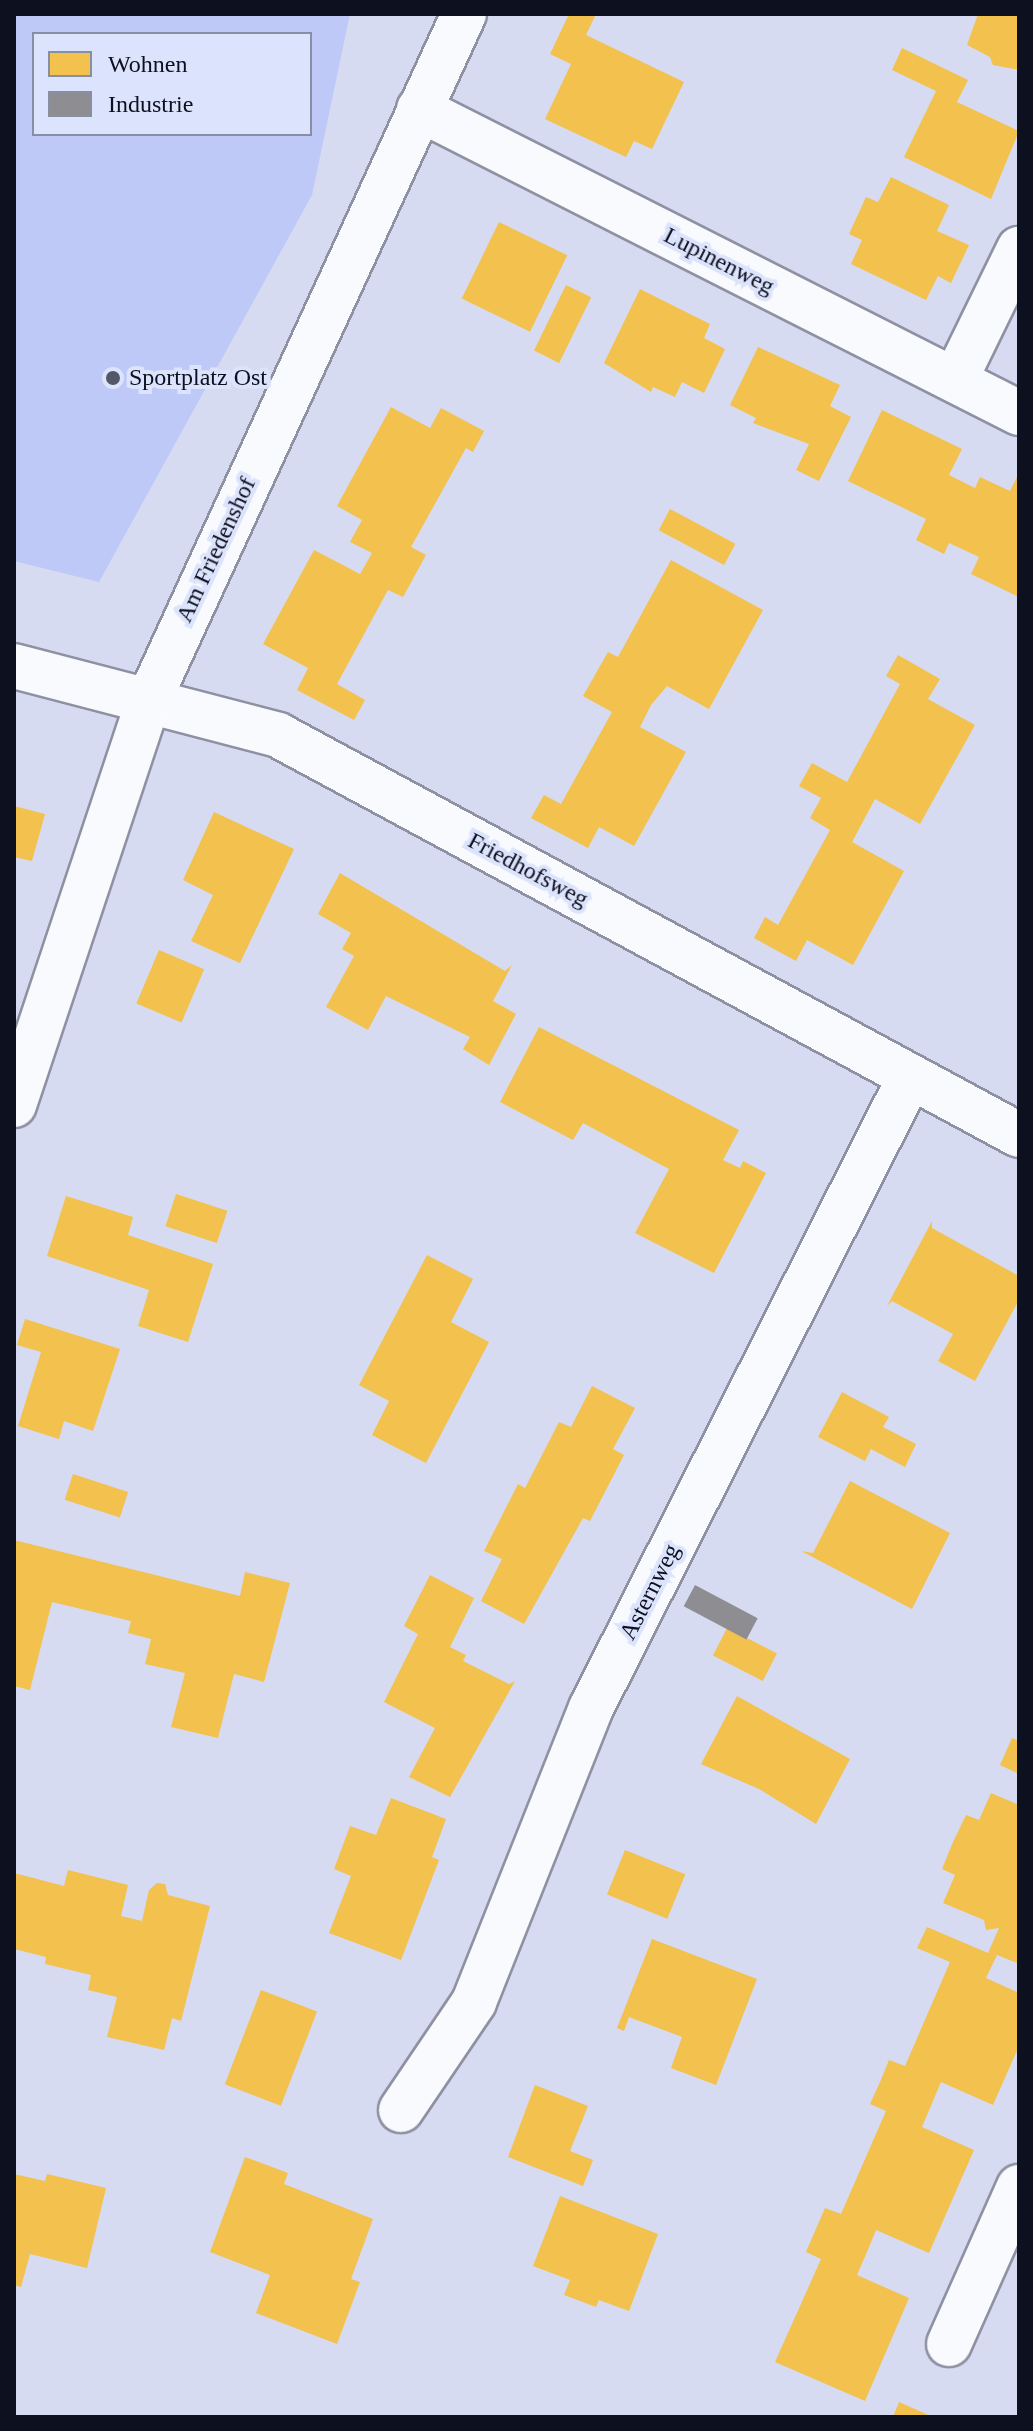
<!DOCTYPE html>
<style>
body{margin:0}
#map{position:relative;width:1033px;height:2431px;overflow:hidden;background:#d6dbf2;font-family:"Times New Roman",serif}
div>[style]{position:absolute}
.green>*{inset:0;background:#bfc9f7}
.homes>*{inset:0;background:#f2c14e;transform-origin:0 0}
.industry>*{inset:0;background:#8d8d92;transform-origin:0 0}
.roads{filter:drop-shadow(2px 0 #8e91a2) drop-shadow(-2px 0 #8e91a2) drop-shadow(0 2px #8e91a2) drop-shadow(0 -2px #8e91a2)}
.street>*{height:44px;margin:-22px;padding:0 22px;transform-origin:22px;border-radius:22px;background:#f9fafd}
.dots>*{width:22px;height:22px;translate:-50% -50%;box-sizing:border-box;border:4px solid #dce3fc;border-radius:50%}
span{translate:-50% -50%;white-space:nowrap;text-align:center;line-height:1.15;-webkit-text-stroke:8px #dce3fc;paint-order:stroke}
.street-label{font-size:24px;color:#0d101e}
.poi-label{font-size:24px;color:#0d101e}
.left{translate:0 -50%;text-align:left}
.frame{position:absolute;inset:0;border:16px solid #0d101e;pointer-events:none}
.legend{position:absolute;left:32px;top:32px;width:280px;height:104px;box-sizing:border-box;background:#dce3fc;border:2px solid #898fa3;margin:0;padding:10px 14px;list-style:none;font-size:24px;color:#0d101e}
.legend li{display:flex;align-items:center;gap:16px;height:40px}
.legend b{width:40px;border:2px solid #898fa3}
</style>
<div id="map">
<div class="green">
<i style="clip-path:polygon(evenodd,14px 14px,350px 14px,312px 195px,99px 582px,14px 561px,14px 14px,34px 34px,310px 34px,310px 134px,34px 134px,34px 34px)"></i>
</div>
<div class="homes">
<i style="clip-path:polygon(569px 14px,596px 14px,586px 35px,684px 82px,652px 149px,634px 141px,626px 157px,545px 119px,571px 64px,550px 54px)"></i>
<i style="clip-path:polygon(978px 14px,1019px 14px,1019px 70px,993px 65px,990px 57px,967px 45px)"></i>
<i style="clip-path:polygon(902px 48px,968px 80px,957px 102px,1019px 131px,991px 199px,904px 157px,936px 91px,892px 70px)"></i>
<i style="clip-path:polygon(891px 177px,949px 205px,937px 231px,969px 245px,951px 283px,938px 276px,926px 300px,851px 264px,862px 240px,849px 234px,866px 197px,878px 202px)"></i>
<i style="left:499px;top:222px;width:76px;height:85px;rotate:26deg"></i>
<i style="left:566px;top:285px;width:28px;height:73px;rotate:26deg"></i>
<i style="clip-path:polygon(640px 289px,710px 324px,704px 338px,725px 349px,704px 393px,682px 382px,675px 397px,653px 387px,651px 392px,604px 363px)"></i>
<i style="clip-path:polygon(758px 347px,840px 385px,830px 406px,851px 417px,819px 481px,796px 470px,809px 444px,753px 423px,756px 418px,730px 405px)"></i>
<i style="clip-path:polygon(391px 407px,430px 428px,441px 408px,484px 431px,473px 452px,466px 448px,411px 547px,426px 555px,403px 597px,388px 590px,337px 684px,365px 700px,354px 720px,297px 690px,308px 668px,263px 644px,314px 550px,360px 574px,372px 553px,350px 542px,362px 520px,337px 506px)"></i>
<i style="clip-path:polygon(882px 410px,962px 449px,949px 475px,975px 488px,980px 477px,1010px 491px,1019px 473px,1019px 597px,971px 574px,979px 557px,949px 543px,944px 554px,916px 540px,926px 519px,848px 481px)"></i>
<i style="left:670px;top:509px;width:74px;height:24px;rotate:28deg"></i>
<i style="clip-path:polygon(671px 560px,763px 610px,709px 709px,667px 686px,651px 705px,640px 727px,686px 752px,634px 846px,599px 827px,588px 848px,531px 818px,544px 795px,561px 804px,612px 712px,583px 696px,608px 652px,618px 657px)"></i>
<i style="clip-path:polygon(898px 655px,940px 679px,928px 699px,975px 725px,920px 824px,875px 799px,852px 842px,904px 871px,853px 965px,807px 940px,796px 961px,754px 938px,765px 917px,778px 925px,830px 830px,810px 818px,821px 798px,799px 786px,812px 763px,847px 782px,900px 684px,886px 676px)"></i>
<i style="clip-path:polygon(14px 806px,45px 814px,32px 861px,14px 857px)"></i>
<i style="clip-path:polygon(214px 812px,294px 849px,240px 963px,191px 941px,213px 895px,183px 880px)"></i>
<i style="clip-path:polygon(340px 873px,505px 971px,512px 965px,493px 1001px,516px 1014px,489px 1065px,463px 1049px,470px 1037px,386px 996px,368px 1030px,326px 1007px,354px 956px,342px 949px,351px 933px,318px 914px)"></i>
<i style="left:159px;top:950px;width:49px;height:58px;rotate:23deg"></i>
<i style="clip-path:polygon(539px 1027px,739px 1130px,723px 1160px,740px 1168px,743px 1161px,766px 1173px,714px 1273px,635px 1233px,669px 1169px,583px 1123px,573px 1140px,500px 1102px)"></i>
<i style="left:176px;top:1194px;width:54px;height:34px;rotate:18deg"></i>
<i style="clip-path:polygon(66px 1196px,133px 1217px,128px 1235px,213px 1264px,188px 1342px,138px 1326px,149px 1290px,47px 1256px)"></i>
<i style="clip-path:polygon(932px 1221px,932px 1228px,1019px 1276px,1019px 1300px,975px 1381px,938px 1361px,953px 1334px,892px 1301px,887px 1306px)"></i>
<i style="clip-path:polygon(427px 1255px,473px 1279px,451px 1322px,489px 1342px,426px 1463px,372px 1435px,389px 1401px,359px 1385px)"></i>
<i style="clip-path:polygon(25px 1319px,120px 1349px,93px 1431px,64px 1421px,59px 1439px,18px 1426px,41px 1352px,17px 1345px)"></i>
<i style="clip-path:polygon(592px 1386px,635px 1408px,613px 1449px,624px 1455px,590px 1521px,583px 1518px,524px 1624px,481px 1601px,502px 1559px,484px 1551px,518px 1484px,525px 1488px,559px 1422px,571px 1427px)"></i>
<i style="clip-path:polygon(842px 1392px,889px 1417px,883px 1427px,916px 1444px,905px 1467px,871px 1449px,865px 1461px,818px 1437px)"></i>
<i style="left:73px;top:1474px;width:58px;height:27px;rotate:18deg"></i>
<i style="clip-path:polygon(850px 1481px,950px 1533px,912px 1609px,801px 1551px,813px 1553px)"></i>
<i style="clip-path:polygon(14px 1540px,240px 1596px,245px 1572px,290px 1583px,264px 1682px,234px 1674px,218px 1738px,171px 1727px,185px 1673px,145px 1664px,151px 1639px,128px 1633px,131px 1621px,52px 1602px,30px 1690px,14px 1686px)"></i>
<i style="clip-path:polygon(430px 1575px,474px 1598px,450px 1647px,466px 1655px,463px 1661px,509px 1684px,515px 1681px,450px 1797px,409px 1777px,435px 1728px,384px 1702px,418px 1634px,404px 1626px)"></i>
<i style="left:727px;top:1628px;width:56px;height:31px;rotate:27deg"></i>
<i style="clip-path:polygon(737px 1696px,850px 1759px,816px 1824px,759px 1789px,701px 1764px)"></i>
<i style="clip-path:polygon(1012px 1738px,1019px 1741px,1019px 1774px,1000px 1765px)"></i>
<i style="clip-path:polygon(991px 1793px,1019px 1805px,1019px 1964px,997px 1955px,986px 1978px,1019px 1993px,1019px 2046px,993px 2105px,941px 2082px,922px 2127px,974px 2150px,929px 2253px,876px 2230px,867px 2252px,857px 2275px,909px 2298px,865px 2401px,775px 2362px,821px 2259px,806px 2252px,825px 2208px,841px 2214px,886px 2111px,870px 2104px,880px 2082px,889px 2060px,905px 2066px,950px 1962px,917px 1948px,927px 1927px,988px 1953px,999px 1928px,986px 1930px,984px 1920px,943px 1903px,955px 1875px,942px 1869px,953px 1842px,966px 1815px,979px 1820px)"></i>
<i style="clip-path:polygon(391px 1798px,446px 1819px,432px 1857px,439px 1860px,401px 1960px,329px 1933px,351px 1876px,334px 1869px,350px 1826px,376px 1835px)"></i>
<i style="left:625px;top:1850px;width:65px;height:48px;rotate:22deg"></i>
<i style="clip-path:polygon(68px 1870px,128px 1885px,121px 1916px,142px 1921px,149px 1890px,157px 1883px,165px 1884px,168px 1895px,210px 1906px,181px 2021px,172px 2018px,164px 2050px,107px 2037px,117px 1997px,88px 1990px,91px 1975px,45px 1964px,46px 1957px,14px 1949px,14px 1873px,64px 1886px)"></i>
<i style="clip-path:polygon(652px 1939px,757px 1979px,716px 2085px,671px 2068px,682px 2037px,629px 2017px,624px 2031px,617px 2028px)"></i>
<i style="left:261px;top:1990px;width:60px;height:101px;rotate:21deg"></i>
<i style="clip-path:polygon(535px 2085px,588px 2106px,570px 2151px,593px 2160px,583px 2186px,508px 2157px)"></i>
<i style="clip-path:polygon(245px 2157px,288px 2173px,284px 2184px,373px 2219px,351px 2279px,360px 2282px,337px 2344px,256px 2313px,270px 2275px,210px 2252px)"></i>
<i style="clip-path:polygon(14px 2174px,45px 2181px,47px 2174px,106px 2188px,87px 2268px,30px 2254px,21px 2287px,14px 2285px)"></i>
<i style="clip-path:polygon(560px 2196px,658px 2234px,629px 2311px,599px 2300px,596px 2307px,564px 2295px,570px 2280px,533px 2266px)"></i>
<i style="clip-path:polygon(899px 2402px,933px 2417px,893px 2417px)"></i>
</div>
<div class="industry">
<i style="left:695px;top:1585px;width:71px;height:24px;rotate:28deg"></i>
</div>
<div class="roads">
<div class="street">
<i style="left:419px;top:109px;width:673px;rotate:26.87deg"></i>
<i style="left:955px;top:380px;width:146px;rotate:-64deg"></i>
<i style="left:14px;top:666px;width:273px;rotate:14.6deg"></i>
<i style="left:278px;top:735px;width:842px;rotate:28.36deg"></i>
<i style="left:14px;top:1105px;width:425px;rotate:-71.6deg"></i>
<i style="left:148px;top:702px;width:757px;rotate:-65.33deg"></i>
<i style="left:401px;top:2110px;width:130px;rotate:-55.9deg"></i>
<i style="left:474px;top:2002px;width:316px;rotate:-68.3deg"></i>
<i style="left:591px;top:1708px;width:707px;rotate:-63.18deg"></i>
<i style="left:949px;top:2344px;width:172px;rotate:-66deg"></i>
</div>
</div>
<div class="dots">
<i style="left:113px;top:378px;background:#535768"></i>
</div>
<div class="street-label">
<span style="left:719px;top:261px;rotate:27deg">Lupinenweg</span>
<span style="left:216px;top:550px;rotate:-65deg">Am Friedenshof</span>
<span style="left:528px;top:870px;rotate:28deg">Friedhofsweg</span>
<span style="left:650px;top:1592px;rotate:-63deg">Asternweg</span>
</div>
<div class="poi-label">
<span class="left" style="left:129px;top:378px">Sportplatz Ost</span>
</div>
<div class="frame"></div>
<ul class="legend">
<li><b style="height:22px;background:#f2c14e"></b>Wohnen</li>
<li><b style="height:22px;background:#8d8d92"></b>Industrie</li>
</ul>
</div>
